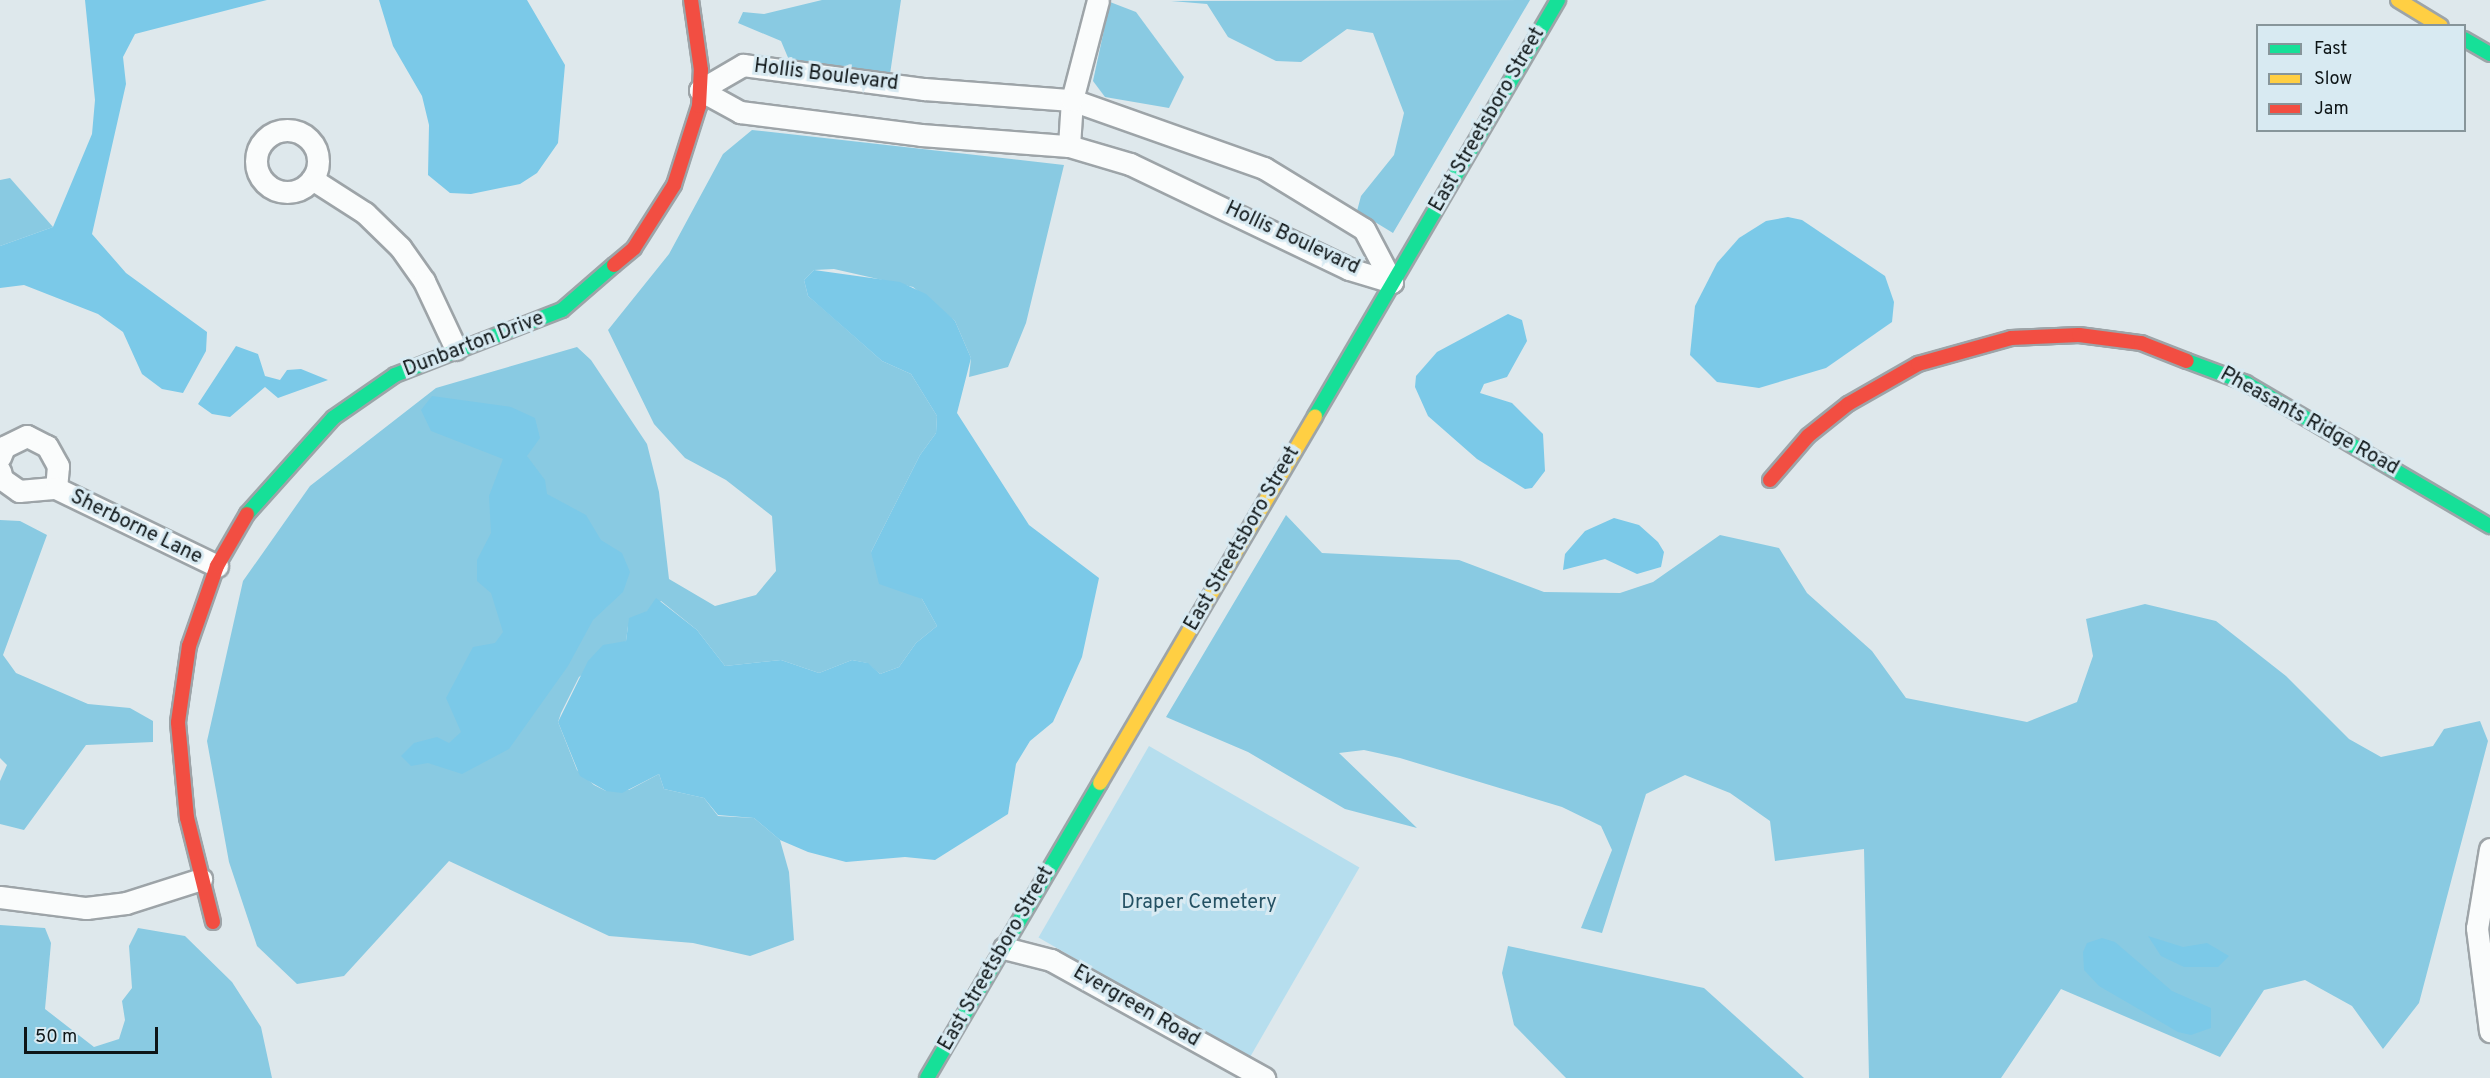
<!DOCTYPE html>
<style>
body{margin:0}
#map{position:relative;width:2490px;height:1078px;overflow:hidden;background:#dee8ec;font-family:Overpass,sans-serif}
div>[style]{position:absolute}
.green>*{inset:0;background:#b6deee;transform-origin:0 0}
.forest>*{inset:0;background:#89cae2}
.water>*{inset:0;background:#7bc9e8}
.roads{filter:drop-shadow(2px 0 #9da4a8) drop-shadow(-2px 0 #9da4a8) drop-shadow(0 2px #9da4a8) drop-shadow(0 -2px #9da4a8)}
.street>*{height:21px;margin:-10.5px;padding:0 10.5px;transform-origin:10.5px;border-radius:10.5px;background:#fafcfc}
.street>.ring{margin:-10.5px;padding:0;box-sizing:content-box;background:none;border:21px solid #fafcfc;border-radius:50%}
.fast>*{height:14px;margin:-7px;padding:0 7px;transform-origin:7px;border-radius:7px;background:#16e098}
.slow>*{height:14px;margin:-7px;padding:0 7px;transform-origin:7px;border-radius:7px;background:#ffcf43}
.jam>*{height:14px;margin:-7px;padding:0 7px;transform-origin:7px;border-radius:7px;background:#f24e42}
span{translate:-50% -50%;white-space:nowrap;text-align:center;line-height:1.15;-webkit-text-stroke:6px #d8eaf2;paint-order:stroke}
.street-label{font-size:20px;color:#0e1517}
.park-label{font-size:20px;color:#245163}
.legend{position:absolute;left:2256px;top:24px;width:210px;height:108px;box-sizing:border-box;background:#d8eaf2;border:2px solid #87959a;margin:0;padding:8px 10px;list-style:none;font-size:18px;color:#0e1517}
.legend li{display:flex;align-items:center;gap:12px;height:30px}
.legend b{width:30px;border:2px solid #87959a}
.scale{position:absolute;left:24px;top:1027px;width:134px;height:27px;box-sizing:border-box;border:3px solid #0e1517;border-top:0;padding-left:8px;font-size:18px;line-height:21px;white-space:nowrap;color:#0e1517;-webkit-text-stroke:4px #d8eaf2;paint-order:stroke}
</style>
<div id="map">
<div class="green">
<i style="left:1149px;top:746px;width:243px;height:221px;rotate:30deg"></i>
</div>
<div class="forest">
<i style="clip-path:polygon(822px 0,901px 0,890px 74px,809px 68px,789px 60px,781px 41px,738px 23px,743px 12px,764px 14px)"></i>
<i style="clip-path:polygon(1530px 0,1393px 233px,1357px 211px,1361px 196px,1394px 155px,1404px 113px,1373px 33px,1347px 29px,1301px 62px,1276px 61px,1228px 37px,1207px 4px,1171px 1px)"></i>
<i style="clip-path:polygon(1110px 2px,1136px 12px,1184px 77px,1169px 108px,1105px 97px,1093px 81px)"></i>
<i style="clip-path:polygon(752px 130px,1064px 165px,1026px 323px,1008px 367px,969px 377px,971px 358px,955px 321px,913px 287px,834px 269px,814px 270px,804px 280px,808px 296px,821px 307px,882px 361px,911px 374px,937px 416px,936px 433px,920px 455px,871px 552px,922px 599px,937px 626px,916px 643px,899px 667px,880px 674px,867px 663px,852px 660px,819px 673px,781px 660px,725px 666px,697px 630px,661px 601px,628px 626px,626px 641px,579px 677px,561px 713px,558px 722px,577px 770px,594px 785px,606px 791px,629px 790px,659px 774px,664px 789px,704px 798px,718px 816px,754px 818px,780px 840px,789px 872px,794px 940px,750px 956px,693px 943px,609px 936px,449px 861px,344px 976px,297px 984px,257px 946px,229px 862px,207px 741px,243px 581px,310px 486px,436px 388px,577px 347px,591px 360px,647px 444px,659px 492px,669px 579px,715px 606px,756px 595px,776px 571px,772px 516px,726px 480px,685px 458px,654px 424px,608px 330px,669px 254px,723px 154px)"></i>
<i style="clip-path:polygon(10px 178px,53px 227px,0 246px,0 180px)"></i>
<i style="clip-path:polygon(1286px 515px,1322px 553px,1459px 560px,1544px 592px,1620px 593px,1653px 582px,1720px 535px,1779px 548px,1807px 593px,1872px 651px,1906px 698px,2027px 722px,2077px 702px,2093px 656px,2086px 619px,2145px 604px,2216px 621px,2286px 676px,2349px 739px,2381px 757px,2433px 746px,2444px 729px,2480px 721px,2488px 741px,2419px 1003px,2383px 1049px,2352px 1006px,2305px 980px,2264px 990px,2220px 1057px,2061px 989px,2001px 1078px,1869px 1078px,1864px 849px,1775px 861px,1770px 821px,1730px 793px,1685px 775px,1646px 794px,1602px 933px,1581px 928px,1612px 850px,1601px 826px,1562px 807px,1400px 758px,1364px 750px,1339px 753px,1417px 828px,1345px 809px,1248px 752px,1166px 717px)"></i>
<i style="clip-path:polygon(0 520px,20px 521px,47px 535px,3px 655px,16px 673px,88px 704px,130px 708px,153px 721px,153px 742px,86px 745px,24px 830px,0 824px,0 781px,7px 765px,0 758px)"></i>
<i style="clip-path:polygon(0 925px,45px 928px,51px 943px,45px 1009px,94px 1047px,119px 1039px,125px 1020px,122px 1001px,132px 988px,129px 946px,138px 928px,185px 936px,232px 982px,261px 1027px,272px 1078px,0 1078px)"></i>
<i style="clip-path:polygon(1508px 946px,1704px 988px,1804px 1078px,1566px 1078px,1514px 1025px,1502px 973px)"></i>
</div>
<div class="water">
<i style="clip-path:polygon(85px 0,267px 0,135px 34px,123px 57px,126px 84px,92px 234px,126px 273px,207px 332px,206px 351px,183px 393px,162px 389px,142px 374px,123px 332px,98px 314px,24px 285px,0 288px,0 246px,53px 227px,92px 134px,95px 100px)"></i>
<i style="clip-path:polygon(379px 0,527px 0,565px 65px,558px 143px,537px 173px,520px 184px,471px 194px,450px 193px,428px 175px,429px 125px,422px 96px,393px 46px)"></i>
<i style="clip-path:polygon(1788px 217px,1802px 220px,1885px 276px,1894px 302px,1892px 322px,1826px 368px,1759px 388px,1717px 382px,1690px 355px,1695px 306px,1717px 263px,1739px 238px,1766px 221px)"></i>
<i style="clip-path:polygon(814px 270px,900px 282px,926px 294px,955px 321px,971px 358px,957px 413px,1029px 525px,1099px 578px,1082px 657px,1053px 722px,1030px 741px,1016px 764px,1008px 814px,935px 860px,905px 857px,846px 862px,808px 852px,780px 840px,754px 818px,718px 815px,704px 798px,664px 789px,659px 774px,622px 793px,606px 791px,580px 776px,558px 722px,588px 661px,603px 645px,626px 641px,629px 618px,647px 611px,656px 598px,697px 630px,725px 666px,781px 660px,819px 673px,852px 660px,868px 663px,880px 674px,899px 667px,916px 643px,937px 626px,922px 599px,879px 584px,871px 552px,920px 455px,936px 433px,937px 416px,911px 374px,882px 361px,808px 296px,804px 280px)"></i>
<i style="clip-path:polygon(1508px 314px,1522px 320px,1527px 341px,1507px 377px,1484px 384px,1480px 393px,1512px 403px,1543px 434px,1545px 471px,1532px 488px,1525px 489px,1477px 459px,1428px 416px,1415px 387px,1416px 376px,1437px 352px)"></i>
<i style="clip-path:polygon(236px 346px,258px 354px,265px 376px,280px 380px,287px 370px,301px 369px,328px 380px,278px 398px,265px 387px,230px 417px,212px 414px,198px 404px)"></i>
<i style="clip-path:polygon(432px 396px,511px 407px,535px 418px,540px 438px,527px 456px,545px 480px,547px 494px,586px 515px,601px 540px,622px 553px,630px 572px,623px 592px,593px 620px,568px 666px,509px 749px,462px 774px,428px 763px,411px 766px,401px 756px,414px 743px,437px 737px,449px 743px,461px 732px,446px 698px,473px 647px,495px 643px,503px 632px,491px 593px,477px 581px,477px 560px,491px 533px,489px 496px,503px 459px,431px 431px,421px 410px)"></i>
<i style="clip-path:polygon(1614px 518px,1639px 525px,1658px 542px,1664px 552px,1661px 567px,1637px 574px,1605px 559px,1563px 570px,1565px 554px,1585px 531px)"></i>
<i style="clip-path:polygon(2148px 936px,2183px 947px,2207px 943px,2229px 956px,2218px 967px,2184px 967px,2161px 956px)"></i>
<i style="clip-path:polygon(2102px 938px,2115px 942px,2172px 991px,2211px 1008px,2211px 1028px,2191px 1035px,2178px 1032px,2099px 986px,2084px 970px,2083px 952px,2087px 943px)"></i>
</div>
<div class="roads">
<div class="street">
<i style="left:700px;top:90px;width:50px;rotate:-30.2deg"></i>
<i style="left:743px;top:65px;width:183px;rotate:7.6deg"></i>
<i style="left:924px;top:89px;width:148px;rotate:4.3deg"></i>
<i style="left:1072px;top:100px;width:204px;rotate:19.5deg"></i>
<i style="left:1264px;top:168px;width:117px;rotate:31.4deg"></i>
<i style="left:1364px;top:229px;width:60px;rotate:62.2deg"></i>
<i style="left:700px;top:90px;width:46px;rotate:28.8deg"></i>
<i style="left:740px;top:112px;width:182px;rotate:7.2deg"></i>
<i style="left:921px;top:135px;width:148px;rotate:4.3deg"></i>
<i style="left:1069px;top:146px;width:64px;rotate:16.4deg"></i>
<i style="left:1130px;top:164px;width:243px;rotate:25.6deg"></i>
<i style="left:1349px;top:269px;width:45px;rotate:16.8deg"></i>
<i class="ring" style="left:256px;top:130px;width:41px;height:41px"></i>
<i style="left:1069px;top:146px;width:46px;rotate:-86.3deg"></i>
<i style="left:1072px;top:100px;width:103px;rotate:-75.4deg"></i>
<i style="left:312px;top:179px;width:63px;rotate:32.7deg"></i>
<i style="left:365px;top:213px;width:49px;rotate:44.2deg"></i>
<i style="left:400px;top:247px;width:42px;rotate:54.8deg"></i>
<i style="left:424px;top:281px;width:75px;rotate:64.8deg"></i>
<i style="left:0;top:457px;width:11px;rotate:-68deg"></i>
<i style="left:4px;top:447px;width:25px;rotate:-26deg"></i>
<i style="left:27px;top:436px;width:22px;rotate:27deg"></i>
<i style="left:47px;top:446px;width:23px;rotate:61deg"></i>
<i style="left:58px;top:466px;width:22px;rotate:95deg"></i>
<i style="left:0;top:471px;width:8px;rotate:76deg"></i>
<i style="left:2px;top:479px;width:21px;rotate:35deg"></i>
<i style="left:19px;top:491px;width:37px;rotate:-5deg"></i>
<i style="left:56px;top:488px;width:179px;rotate:25.8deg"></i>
<i style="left:2490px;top:849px;width:80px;rotate:99.3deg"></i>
<i style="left:2477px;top:928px;width:104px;rotate:82.8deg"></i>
<i style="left:0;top:897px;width:87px;rotate:7.3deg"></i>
<i style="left:86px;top:908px;width:40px;rotate:-7.1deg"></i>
<i style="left:126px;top:903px;width:79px;rotate:-17.7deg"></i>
<i style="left:1004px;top:948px;width:49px;rotate:14.3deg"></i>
<i style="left:1051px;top:960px;width:244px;rotate:29deg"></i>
</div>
<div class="fast">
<i style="left:2464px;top:39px;width:30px;rotate:30deg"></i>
<i style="left:2187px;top:361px;width:63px;rotate:20.4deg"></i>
<i style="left:2246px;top:383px;width:283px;rotate:30.4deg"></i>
<i style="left:1315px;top:416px;width:482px;rotate:-59.7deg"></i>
<i style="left:247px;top:514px;width:129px;rotate:-48.1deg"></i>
<i style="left:333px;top:418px;width:75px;rotate:-34.7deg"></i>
<i style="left:395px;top:375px;width:179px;rotate:-21.3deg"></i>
<i style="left:562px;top:310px;width:69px;rotate:-40.9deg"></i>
<i style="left:927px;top:1078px;width:342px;rotate:-59.6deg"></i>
</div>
<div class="slow">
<i style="left:2398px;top:0;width:50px;rotate:31.2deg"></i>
<i style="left:1100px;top:783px;width:425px;rotate:-59.6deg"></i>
</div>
<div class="jam">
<i style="left:614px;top:265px;width:26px;rotate:-40deg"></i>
<i style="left:634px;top:248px;width:75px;rotate:-57.6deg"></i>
<i style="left:674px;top:185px;width:83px;rotate:-72.4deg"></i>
<i style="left:699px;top:106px;width:36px;rotate:-87deg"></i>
<i style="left:701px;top:70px;width:71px;rotate:-98.1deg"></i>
<i style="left:1770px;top:480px;width:58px;rotate:-49.2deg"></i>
<i style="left:1808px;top:436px;width:51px;rotate:-38.7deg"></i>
<i style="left:1848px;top:404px;width:81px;rotate:-29.7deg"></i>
<i style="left:1918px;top:364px;width:97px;rotate:-15.6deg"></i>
<i style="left:2011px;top:338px;width:68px;rotate:-2.5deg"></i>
<i style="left:2079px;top:335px;width:63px;rotate:7.4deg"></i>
<i style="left:2141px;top:343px;width:49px;rotate:21.4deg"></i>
<i style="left:213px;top:922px;width:107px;rotate:-104deg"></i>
<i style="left:187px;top:818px;width:96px;rotate:-95.4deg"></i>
<i style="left:178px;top:722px;width:77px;rotate:-81.8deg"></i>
<i style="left:189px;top:646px;width:85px;rotate:-70.7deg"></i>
<i style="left:217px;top:566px;width:60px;rotate:-60deg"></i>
</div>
</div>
<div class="street-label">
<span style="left:826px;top:76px;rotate:7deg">Hollis Boulevard</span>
<span style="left:1488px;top:120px;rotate:-60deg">East Streetsboro Street</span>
<span style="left:1292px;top:239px;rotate:25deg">Hollis Boulevard</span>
<span style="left:474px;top:345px;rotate:-21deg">Dunbarton Drive</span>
<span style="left:2309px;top:422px;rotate:29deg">Pheasants Ridge Road</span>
<span style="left:136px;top:528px;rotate:26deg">Sherborne Lane</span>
<span style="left:1243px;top:539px;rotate:-60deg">East Streetsboro Street</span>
<span style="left:997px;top:959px;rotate:-60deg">East Streetsboro Street</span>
<span style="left:1136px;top:1007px;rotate:30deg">Evergreen Road</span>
</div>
<div class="park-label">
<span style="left:1199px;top:903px">Draper Cemetery</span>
</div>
<ul class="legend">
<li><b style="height:8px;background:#16e098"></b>Fast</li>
<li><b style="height:8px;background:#ffcf43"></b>Slow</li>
<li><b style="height:8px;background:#f24e42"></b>Jam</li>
</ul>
<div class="scale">50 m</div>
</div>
